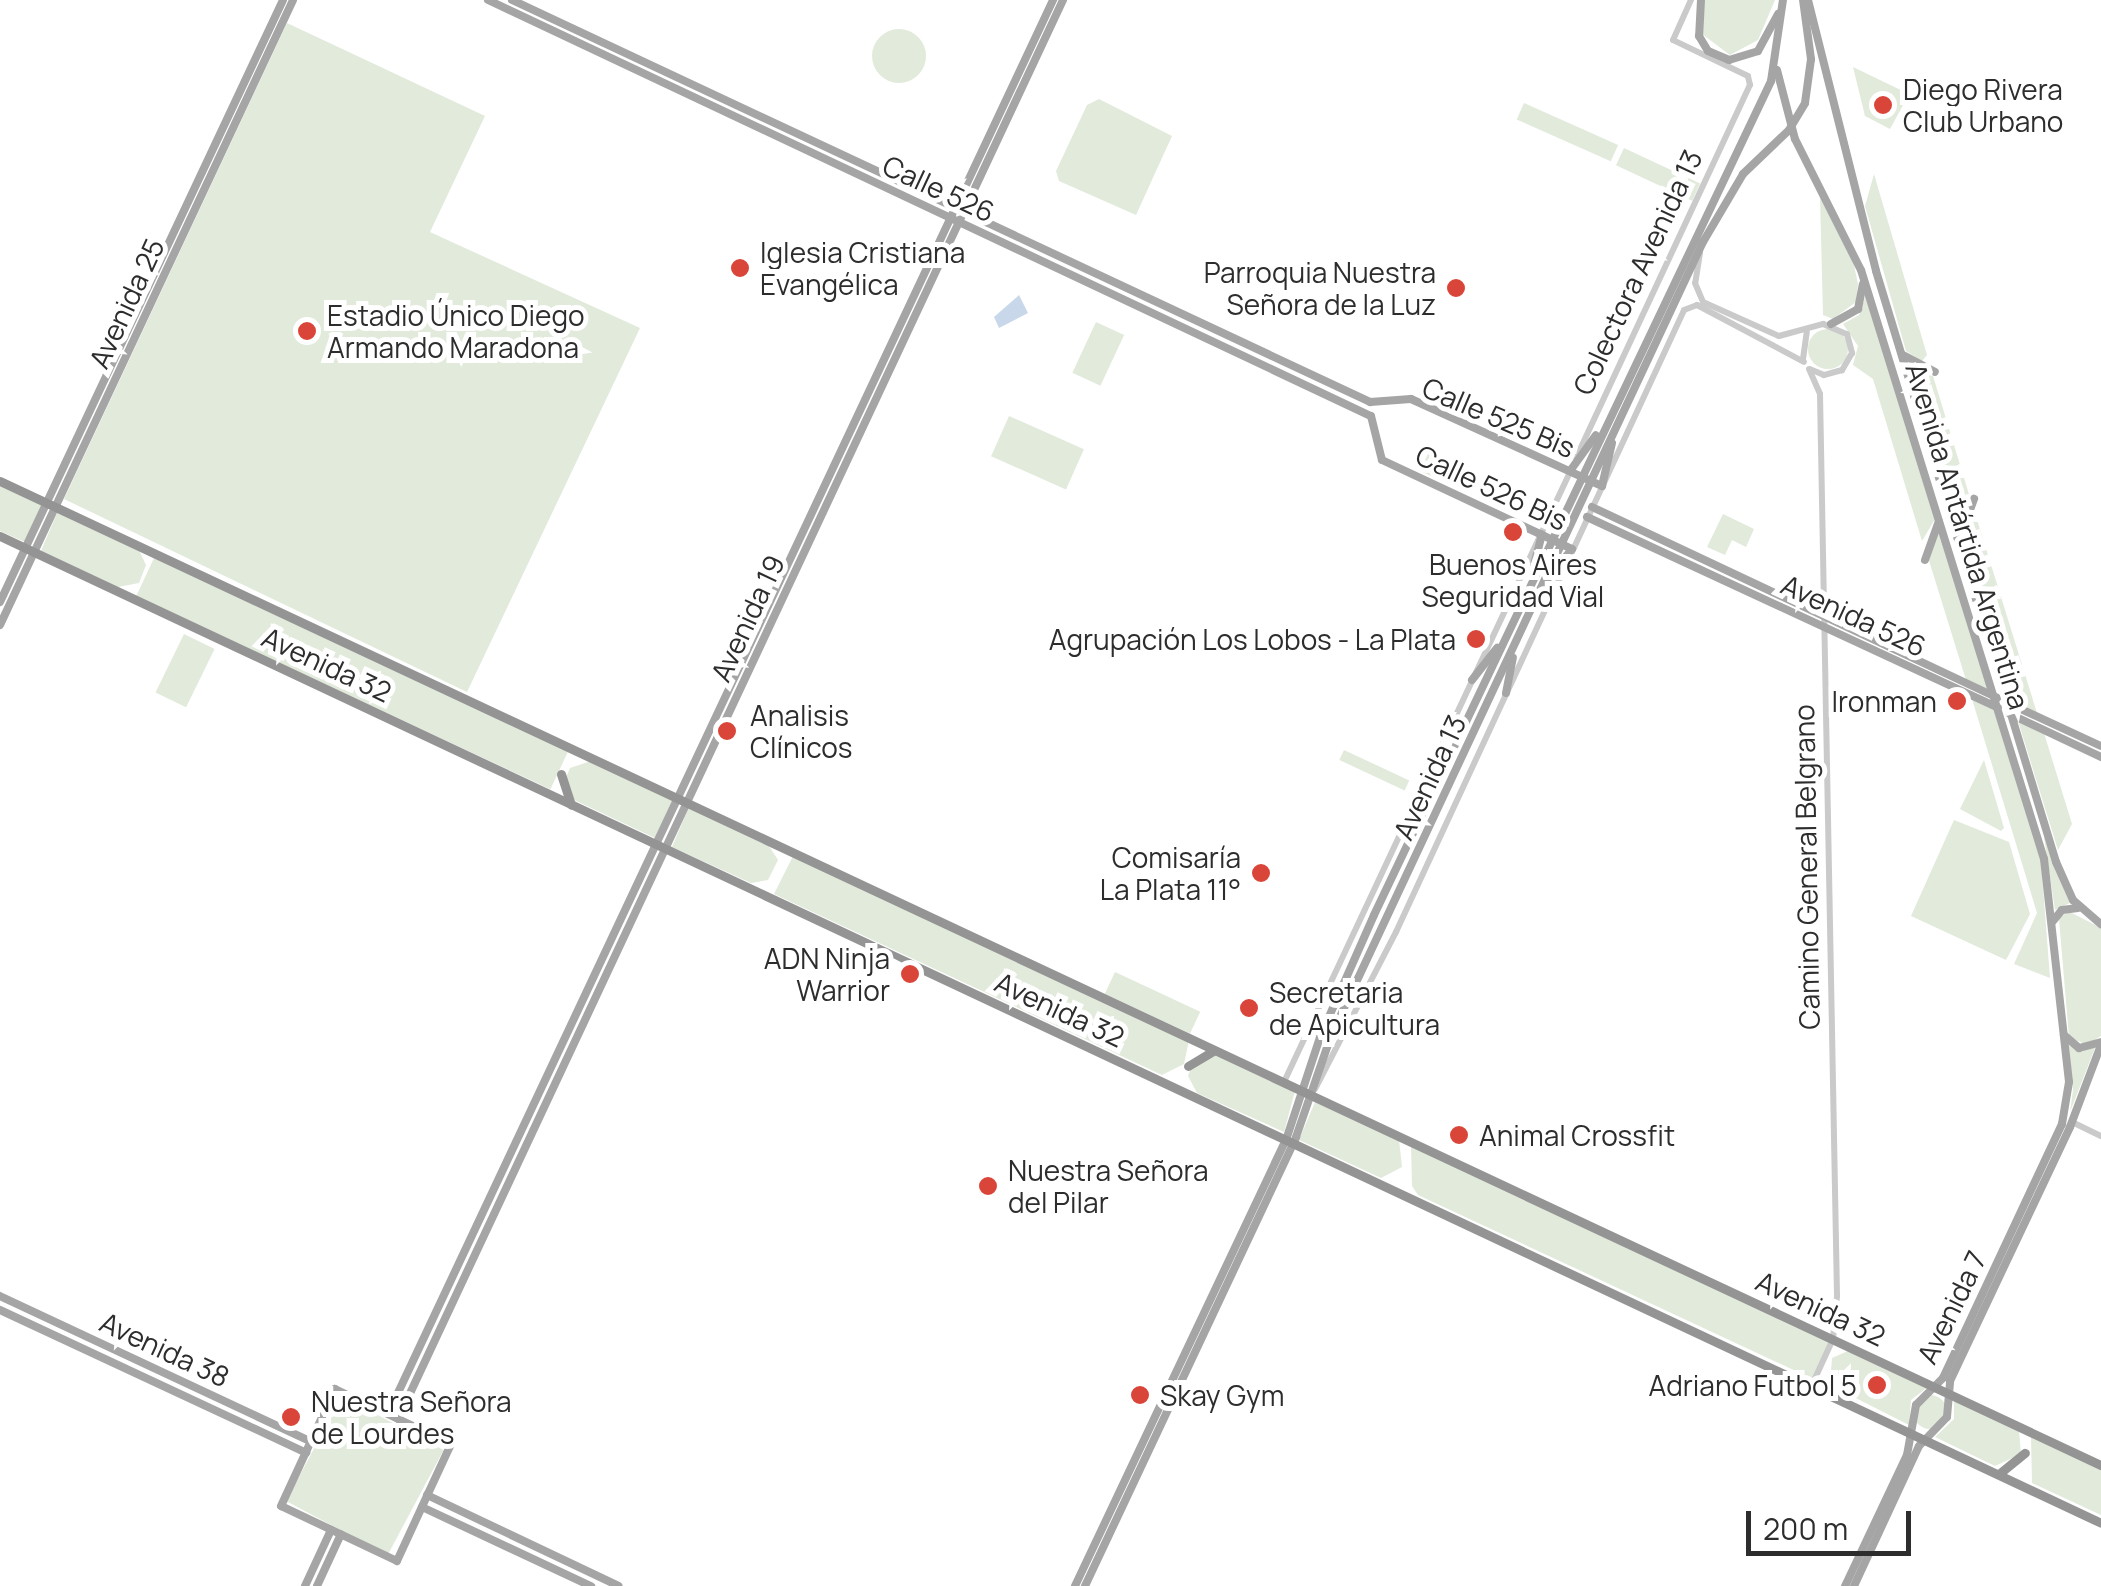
<!DOCTYPE html>
<meta charset="utf-8">
<style>
body{margin:0}
#map{position:relative;width:2101px;height:1586px;overflow:hidden;background:#fff;font-family:Manrope,sans-serif}
div>[style]{position:absolute}
.green>*{inset:0;background:#e1eadb;transform-origin:0 0}
.round{border-radius:50%}
.water>*{inset:0;background:#c8d7e9}
.minor>*{height:6px;margin:-3px;padding:0 3px;transform-origin:3px;border-radius:3px;background:#cacaca}
.major>*{height:8px;margin:-4px;padding:0 4px;transform-origin:4px;border-radius:4px;background:#a5a5a5}
.highway>*{height:9px;margin:-4.5px;padding:0 4.5px;transform-origin:4.5px;border-radius:4.5px;background:#949494}
.dots>*{width:28px;height:28px;translate:-50% -50%;box-sizing:border-box;border:5px solid #fff;border-radius:50%}
span{translate:-50% -50%;white-space:nowrap;text-align:center;line-height:1.15;-webkit-text-stroke:10px #fff;paint-order:stroke}
.poi-label{font-size:28px;color:#2d2d2d}
.left{translate:0 -50%;text-align:left}
.right{translate:-100% -50%;text-align:right}
.street-label{font-size:28px;color:#2d2d2d}
.scale{position:absolute;left:1746px;top:1511px;width:165px;height:45px;box-sizing:border-box;border:5px solid #2d2d2d;border-top:0;padding-left:12px;font-size:30px;line-height:35px;white-space:nowrap;color:#2d2d2d;-webkit-text-stroke:8px #fff;paint-order:stroke}
</style>
<div id="map">
<div class="green">
<i style="clip-path:polygon(1704px 0,1775px 0,1758px 40px,1730px 55px,1702px 34px)"></i>
<i style="clip-path:polygon(287px 23px,485px 116px,430px 232px,640px 328px,467px 692px,64px 499px)"></i>
<i class="round" style="left:872px;top:29px;width:54px;height:54px"></i>
<i style="clip-path:polygon(1853px 67px,1909px 94px,1890px 129px,1865px 116px)"></i>
<i style="clip-path:polygon(1099px 99px,1172px 136px,1136px 215px,1059px 181px,1056px 171px,1087px 105px)"></i>
<i style="left:1524px;top:103px;width:103px;height:18px;rotate:24deg"></i>
<i style="left:1624px;top:148px;width:84px;height:19px;rotate:25deg"></i>
<i style="clip-path:polygon(1874px 174px,1927px 355px,1922px 361px,1906px 351px,1865px 206px)"></i>
<i style="clip-path:polygon(1820px 197px,1852px 256px,1858px 284px,1856px 302px,1833px 319px,1823px 315px)"></i>
<i style="clip-path:polygon(1866px 294px,1935px 519px,1922px 541px,1873px 379px,1853px 365px,1858px 346px,1843px 324px,1859px 315px)"></i>
<i style="left:1096px;top:322px;width:31px;height:56px;rotate:25deg"></i>
<i class="round" style="left:1808px;top:329px;width:40px;height:40px"></i>
<i style="clip-path:polygon(1910px 363px,1933px 376px,1971px 501px,1959px 526px)"></i>
<i style="left:1009px;top:416px;width:82px;height:44px;rotate:24deg"></i>
<i style="left:1429px;top:451px;width:30px;height:22px;rotate:23deg"></i>
<i style="clip-path:polygon(0 483px,43px 504px,25px 542px,0 531px)"></i>
<i style="clip-path:polygon(1974px 510px,2037px 713px,2013px 702px,1963px 538px)"></i>
<i style="clip-path:polygon(58px 511px,138px 548px,146px 565px,139px 583px,118px 587px,41px 551px)"></i>
<i style="clip-path:polygon(1723px 514px,1754px 529px,1746px 547px,1732px 540px,1725px 555px,1707px 547px)"></i>
<i style="clip-path:polygon(1938px 527px,1989px 691px,1966px 680px,1926px 551px)"></i>
<i style="left:154px;top:558px;width:457px;height:42px;rotate:25deg"></i>
<i style="left:184px;top:634px;width:34px;height:65px;rotate:26deg"></i>
<i style="clip-path:polygon(1972px 699px,1994px 709px,2041px 861px,2050px 978px,2014px 964px,2037px 913px)"></i>
<i style="clip-path:polygon(2018px 721px,2044px 733px,2072px 824px,2058px 850px)"></i>
<i style="left:1344px;top:750px;width:72px;height:11px;rotate:25deg"></i>
<i style="clip-path:polygon(1984px 760px,2004px 828px,2001px 831px,1960px 809px)"></i>
<i style="clip-path:polygon(591px 761px,673px 800px,655px 838px,572px 799px,565px 780px,570px 768px)"></i>
<i style="clip-path:polygon(689px 807px,767px 843px,778px 860px,768px 880px,751px 883px,672px 847px)"></i>
<i style="clip-path:polygon(1954px 820px,2009px 842px,2030px 914px,2006px 960px,1911px 916px)"></i>
<i style="clip-path:polygon(2044px 837px,2072px 902px,2055px 910px)"></i>
<i style="clip-path:polygon(793px 856px,1189px 1040px,1184px 1064px,1162px 1075px,774px 894px)"></i>
<i style="clip-path:polygon(2068px 911px,2101px 928px,2101px 1036px,2087px 1045px,2069px 1037px,2059px 919px)"></i>
<i style="left:1115px;top:972px;width:94px;height:24px;rotate:25deg"></i>
<i style="clip-path:polygon(2069px 1045px,2095px 1048px,2070px 1112px,2073px 1090px)"></i>
<i style="clip-path:polygon(1214px 1054px,1295px 1091px,1284px 1132px,1197px 1093px,1188px 1076px,1193px 1062px)"></i>
<i style="clip-path:polygon(1315px 1102px,1399px 1140px,1402px 1167px,1381px 1178px,1299px 1140px)"></i>
<i style="clip-path:polygon(1411px 1145px,1829px 1342px,1813px 1379px,1418px 1195px,1412px 1186px)"></i>
<i style="clip-path:polygon(1848px 1351px,1929px 1386px,1911px 1400px,1909px 1425px,1830px 1385px,1832px 1358px)"></i>
<i class="round" style="left:1913px;top:1395px;width:34px;height:34px"></i>
<i style="left:342px;top:1396px;width:115px;height:119px;rotate:28deg"></i>
<i style="clip-path:polygon(1954px 1399px,2019px 1431px,2021px 1454px,1995px 1466px,1935px 1437px,1954px 1419px)"></i>
<i style="clip-path:polygon(2031px 1437px,2101px 1467px,2101px 1515px,2032px 1483px)"></i>
</div>
<div class="water">
<i style="clip-path:polygon(1019px 295px,1028px 313px,999px 328px,994px 317px)"></i>
</div>
<div class="minor">
<i style="left:1700px;top:253px;width:30px;rotate:99deg"></i>
<i style="left:1695px;top:283px;width:21px;rotate:67deg"></i>
<i style="left:1703px;top:302px;width:83px;rotate:24.1deg"></i>
<i style="left:1779px;top:336px;width:46px;rotate:-15.3deg"></i>
<i style="left:1823px;top:324px;width:26px;rotate:23deg"></i>
<i style="left:1847px;top:334px;width:20px;rotate:75deg"></i>
<i style="left:1852px;top:353px;width:20px;rotate:120deg"></i>
<i style="left:1842px;top:370px;width:19px;rotate:164deg"></i>
<i style="left:1824px;top:375px;width:15px;rotate:-157deg"></i>
<i style="left:1803px;top:359px;width:27px;rotate:-82deg"></i>
<i style="left:1809px;top:369px;width:27px;rotate:66deg"></i>
<i style="left:1820px;top:394px;width:902px;rotate:88.92deg"></i>
<i style="left:1837px;top:1296px;width:43px;rotate:95.3deg"></i>
<i style="left:1833px;top:1339px;width:53px;rotate:114.6deg"></i>
<i style="left:1576px;top:458px;width:412px;rotate:-65deg"></i>
<i style="left:1750px;top:85px;width:9px;rotate:-103deg"></i>
<i style="left:1748px;top:76px;width:83px;rotate:-154.4deg"></i>
<i style="left:1673px;top:40px;width:44px;rotate:-65.8deg"></i>
<i style="left:1284px;top:1082px;width:676px;rotate:-64.88deg"></i>
<i style="left:1315px;top:1089px;width:177px;rotate:-62.7deg"></i>
<i style="left:1396px;top:932px;width:685px;rotate:-65.15deg"></i>
<i style="left:1684px;top:310px;width:14px;rotate:-21deg"></i>
<i style="left:1697px;top:305px;width:121px;rotate:28deg"></i>
<i style="left:2072px;top:1122px;width:32px;rotate:26deg"></i>
</div>
<div class="major">
<i style="left:488px;top:0;width:976px;rotate:25.23deg"></i>
<i style="left:1371px;top:416px;width:45px;rotate:76deg"></i>
<i style="left:1382px;top:460px;width:210px;rotate:25.1deg"></i>
<i style="left:1572px;top:549px;width:40px;rotate:129deg"></i>
<i style="left:512px;top:0;width:948px;rotate:25.1deg"></i>
<i style="left:1370px;top:402px;width:41px;rotate:-4.2deg"></i>
<i style="left:1411px;top:399px;width:210px;rotate:24.5deg"></i>
<i style="left:1602px;top:486px;width:44px;rotate:-76.9deg"></i>
<i style="left:1701px;top:0;width:36px;rotate:93deg"></i>
<i style="left:1699px;top:36px;width:17px;rotate:59deg"></i>
<i style="left:1708px;top:51px;width:23px;rotate:23deg"></i>
<i style="left:1729px;top:60px;width:30px;rotate:-17deg"></i>
<i style="left:1758px;top:51px;width:42px;rotate:-61.6deg"></i>
<i style="left:1808px;top:0;width:279px;rotate:75.9deg"></i>
<i style="left:1876px;top:271px;width:618px;rotate:73.06deg"></i>
<i style="left:2056px;top:862px;width:42px;rotate:65.9deg"></i>
<i style="left:2073px;top:900px;width:37px;rotate:41deg"></i>
<i style="left:1777px;top:70px;width:71px;rotate:75.4deg"></i>
<i style="left:1795px;top:139px;width:147px;rotate:63.3deg"></i>
<i style="left:1861px;top:270px;width:617px;rotate:72.74deg"></i>
<i style="left:2044px;top:859px;width:224px;rotate:83.6deg"></i>
<i style="left:2069px;top:1082px;width:43px;rotate:99.5deg"></i>
<i style="left:2062px;top:1124px;width:280px;rotate:115.1deg"></i>
<i style="left:1943px;top:1378px;width:38px;rotate:135deg"></i>
<i style="left:1916px;top:1405px;width:51px;rotate:100.2deg"></i>
<i style="left:1907px;top:1455px;width:145px;rotate:115.3deg"></i>
<i style="left:1831px;top:324px;width:31px;rotate:-29deg"></i>
<i style="left:1858px;top:309px;width:25px;rotate:-79deg"></i>
<i style="left:1903px;top:355px;width:36px;rotate:28deg"></i>
<i style="left:1570px;top:471px;width:44px;rotate:-54.2deg"></i>
<i style="left:1592px;top:507px;width:448px;rotate:25.2deg"></i>
<i style="left:1587px;top:517px;width:453px;rotate:24.9deg"></i>
<i style="left:1959px;top:540px;width:44px;rotate:-69.9deg"></i>
<i style="left:1925px;top:560px;width:41px;rotate:-70.3deg"></i>
<i style="left:1532px;top:573px;width:40px;rotate:-75.6deg"></i>
<i style="left:0;top:602px;width:665px;rotate:-64.82deg"></i>
<i style="left:0;top:625px;width:690px;rotate:-64.88deg"></i>
<i style="left:1472px;top:680px;width:41px;rotate:-52deg"></i>
<i style="left:1506px;top:693px;width:36px;rotate:-79deg"></i>
<i style="left:2010px;top:704px;width:100px;rotate:24.8deg"></i>
<i style="left:2010px;top:714px;width:101px;rotate:25.3deg"></i>
<i style="left:2053px;top:921px;width:14px;rotate:-51deg"></i>
<i style="left:2062px;top:910px;width:16px;rotate:-7deg"></i>
<i style="left:2064px;top:1035px;width:20px;rotate:41deg"></i>
<i style="left:2079px;top:1048px;width:23px;rotate:-15deg"></i>
<i style="left:0;top:1296px;width:344px;rotate:25.1deg"></i>
<i style="left:0;top:1310px;width:338px;rotate:25deg"></i>
<i style="left:335px;top:1389px;width:128px;rotate:25.4deg"></i>
<i style="left:451px;top:1444px;width:129px;rotate:114.8deg"></i>
<i style="left:397px;top:1561px;width:128px;rotate:-154.6deg"></i>
<i style="left:281px;top:1506px;width:129px;rotate:-65.2deg"></i>
<i style="left:388px;top:1414px;width:1563px;rotate:-64.81deg"></i>
<i style="left:398px;top:1419px;width:1567px;rotate:-64.89deg"></i>
<i style="left:427px;top:1495px;width:212px;rotate:25.4deg"></i>
<i style="left:422px;top:1507px;width:187px;rotate:25.1deg"></i>
<i style="left:305px;top:1586px;width:62px;rotate:-65.1deg"></i>
<i style="left:317px;top:1586px;width:57px;rotate:-65.2deg"></i>
<i style="left:1075px;top:1586px;width:493px;rotate:-64.7deg"></i>
<i style="left:1286px;top:1140px;width:108px;rotate:-71.7deg"></i>
<i style="left:1320px;top:1037px;width:133px;rotate:-66.1deg"></i>
<i style="left:1374px;top:915px;width:924px;rotate:-64.54deg"></i>
<i style="left:1771px;top:81px;width:82px;rotate:-81.6deg"></i>
<i style="left:1085px;top:1586px;width:496px;rotate:-64.8deg"></i>
<i style="left:1296px;top:1137px;width:107px;rotate:-70.9deg"></i>
<i style="left:1331px;top:1036px;width:877px;rotate:-64.9deg"></i>
<i style="left:1703px;top:242px;width:79px;rotate:-59.5deg"></i>
<i style="left:1743px;top:174px;width:64px;rotate:-43.7deg"></i>
<i style="left:1789px;top:130px;width:31px;rotate:-59deg"></i>
<i style="left:1805px;top:103px;width:44px;rotate:-82.2deg"></i>
<i style="left:1811px;top:59px;width:60px;rotate:-97.7deg"></i>
<i style="left:1854px;top:1586px;width:154px;rotate:-65.1deg"></i>
<i style="left:1919px;top:1446px;width:40px;rotate:-46deg"></i>
<i style="left:1947px;top:1417px;width:36px;rotate:-85deg"></i>
<i style="left:1950px;top:1381px;width:281px;rotate:-64.7deg"></i>
<i style="left:2070px;top:1127px;width:88px;rotate:-69.3deg"></i>
</div>
<div class="highway">
<i style="left:0;top:481px;width:2320px;rotate:25.1deg"></i>
<i style="left:0;top:536px;width:2321px;rotate:25.16deg"></i>
<i style="left:561px;top:774px;width:32px;rotate:72deg"></i>
<i style="left:1188px;top:1066px;width:29px;rotate:-31deg"></i>
<i style="left:2000px;top:1473px;width:32px;rotate:-39deg"></i>
</div>
<div class="dots">
<i style="left:1883px;top:105px;background:#da4539"></i>
<i style="left:740px;top:268px;background:#da4539"></i>
<i style="left:1456px;top:288px;background:#da4539"></i>
<i style="left:307px;top:331px;background:#da4539"></i>
<i style="left:1513px;top:532px;background:#da4539"></i>
<i style="left:1476px;top:639px;background:#da4539"></i>
<i style="left:1957px;top:701px;background:#da4539"></i>
<i style="left:727px;top:731px;background:#da4539"></i>
<i style="left:1261px;top:873px;background:#da4539"></i>
<i style="left:910px;top:974px;background:#da4539"></i>
<i style="left:1249px;top:1008px;background:#da4539"></i>
<i style="left:1459px;top:1135px;background:#da4539"></i>
<i style="left:988px;top:1186px;background:#da4539"></i>
<i style="left:1877px;top:1385px;background:#da4539"></i>
<i style="left:1140px;top:1395px;background:#da4539"></i>
<i style="left:291px;top:1417px;background:#da4539"></i>
</div>
<div class="poi-label">
<span class="left" style="left:1903px;top:105px">Diego Rivera<br>Club Urbano</span>
<span class="left" style="left:760px;top:268px">Iglesia Cristiana<br>Evangélica</span>
<span class="right" style="left:1436px;top:288px">Parroquia Nuestra<br>Señora de la Luz</span>
<span class="left" style="left:327px;top:331px">Estadio Único Diego<br>Armando Maradona</span>
<span style="left:1513px;top:580px">Buenos Aires<br>Seguridad Vial</span>
<span class="right" style="left:1456px;top:639px">Agrupación Los Lobos - La Plata</span>
<span class="right" style="left:1937px;top:701px">Ironman</span>
<span class="left" style="left:750px;top:731px">Analisis<br>Clínicos</span>
<span class="right" style="left:1241px;top:873px">Comisaría<br>La Plata 11°</span>
<span class="right" style="left:890px;top:974px">ADN Ninja<br>Warrior</span>
<span class="left" style="left:1269px;top:1008px">Secretaria<br>de Apicultura</span>
<span class="left" style="left:1479px;top:1135px">Animal Crossfit</span>
<span class="left" style="left:1008px;top:1186px">Nuestra Señora<br>del Pilar</span>
<span class="right" style="left:1857px;top:1385px">Adriano Futbol 5</span>
<span class="left" style="left:1160px;top:1395px">Skay Gym</span>
<span class="left" style="left:311px;top:1417px">Nuestra Señora<br>de Lourdes</span>
</div>
<div class="street-label">
<span style="left:939px;top:188px;rotate:25deg">Calle 526</span>
<span style="left:1637px;top:272px;rotate:-65deg">Colectora Avenida 13</span>
<span style="left:126px;top:303px;rotate:-65deg">Avenida 25</span>
<span style="left:1499px;top:417px;rotate:23deg">Calle 525 Bis</span>
<span style="left:1492px;top:487px;rotate:25deg">Calle 526 Bis</span>
<span style="left:1968px;top:536px;rotate:73deg">Avenida Antártida Argentina</span>
<span style="left:1854px;top:615px;rotate:25deg">Avenida 526</span>
<span style="left:747px;top:618px;rotate:-65deg">Avenida 19</span>
<span style="left:327px;top:664px;rotate:25deg">Avenida 32</span>
<span style="left:1429px;top:777px;rotate:-65deg">Avenida 13</span>
<span style="left:1806px;top:867px;rotate:-91deg">Camino General Belgrano</span>
<span style="left:1060px;top:1009px;rotate:25deg">Avenida 32</span>
<span style="left:1951px;top:1307px;rotate:-64deg">Avenida 7</span>
<span style="left:1821px;top:1308px;rotate:25deg">Avenida 32</span>
<span style="left:165px;top:1349px;rotate:25deg">Avenida 38</span>
</div>
<div class="scale">200 m</div>
</div>
